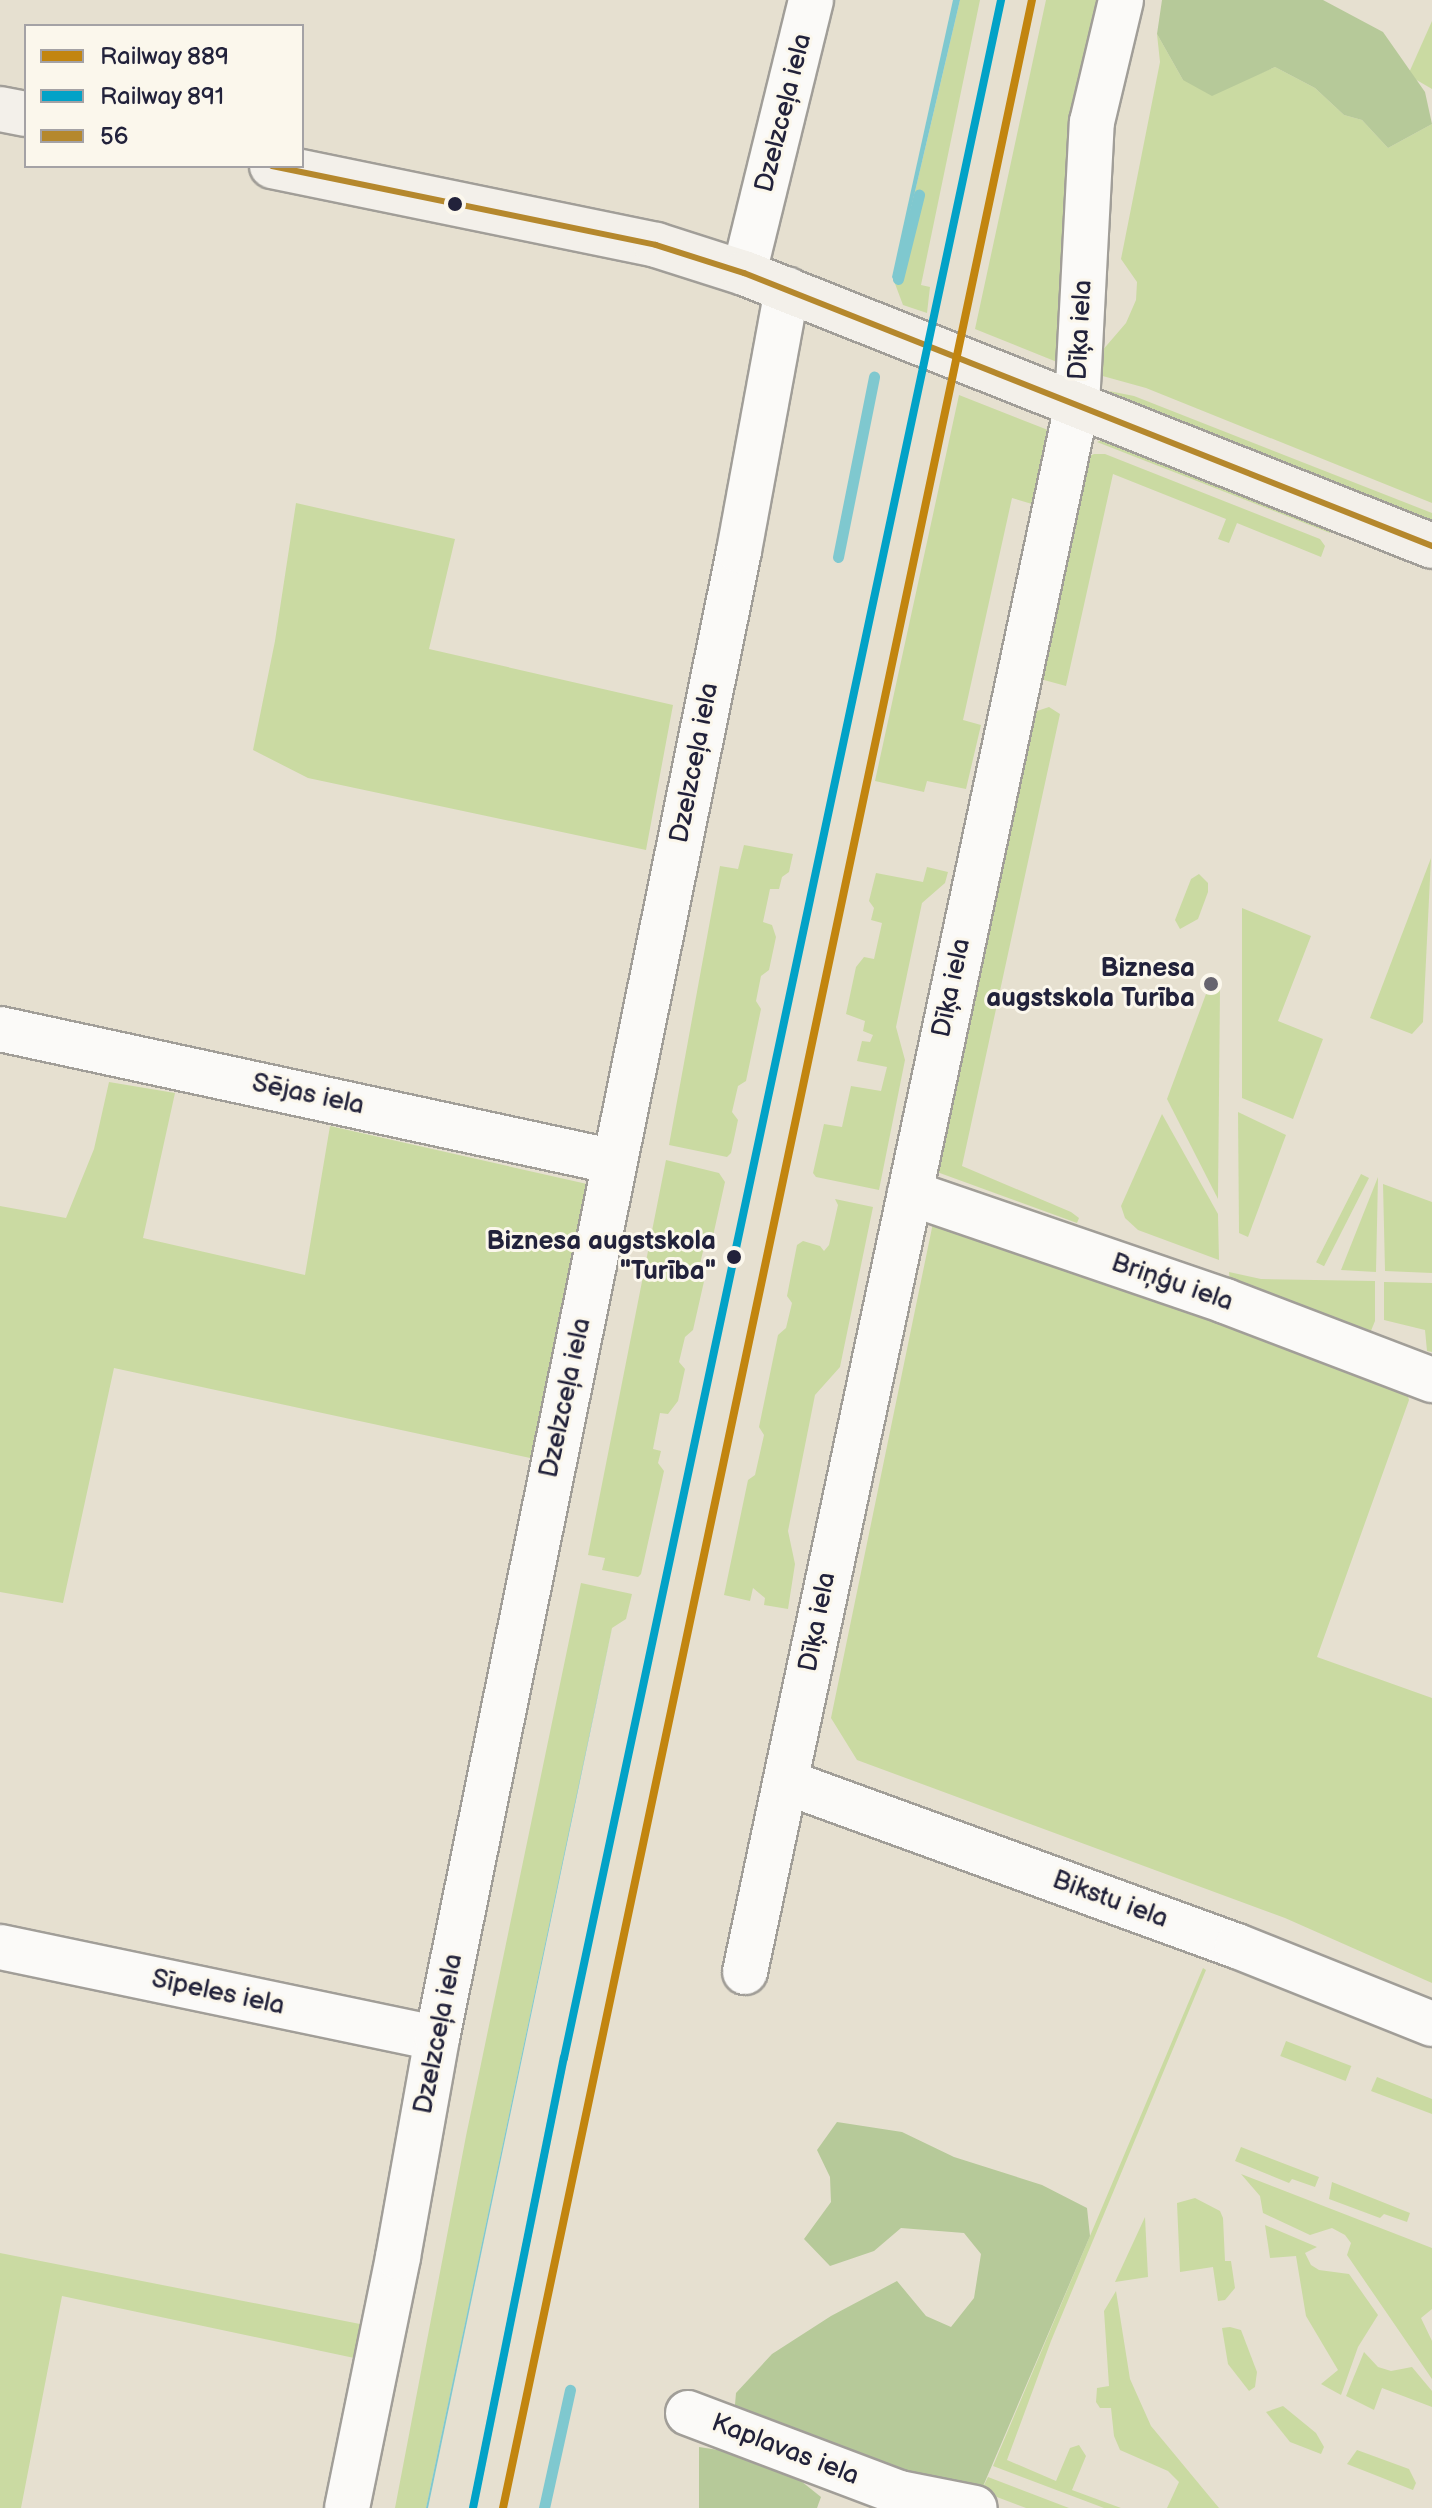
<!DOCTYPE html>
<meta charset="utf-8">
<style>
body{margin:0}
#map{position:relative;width:1432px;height:2508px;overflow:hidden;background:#e6e0d0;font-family:"Balsamiq Sans",sans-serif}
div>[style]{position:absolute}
.green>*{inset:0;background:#cadaa2;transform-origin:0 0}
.forest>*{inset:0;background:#b6c999}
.water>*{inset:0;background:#7fc8cf}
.stream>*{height:11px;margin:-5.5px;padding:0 5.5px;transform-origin:5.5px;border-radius:5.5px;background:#7fc8cf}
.roads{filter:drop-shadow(2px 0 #a19e98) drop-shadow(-2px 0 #a19e98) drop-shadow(0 2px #a19e98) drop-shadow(0 -2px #a19e98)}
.street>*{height:44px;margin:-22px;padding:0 22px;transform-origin:22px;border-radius:22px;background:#fbfaf8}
.secondary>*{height:44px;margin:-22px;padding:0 22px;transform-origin:22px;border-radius:22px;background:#f3f0ea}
.bus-1>*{height:6px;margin:-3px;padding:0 3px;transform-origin:3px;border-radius:3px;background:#b5882d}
.rail-1>*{height:8px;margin:-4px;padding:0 4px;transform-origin:4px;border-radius:4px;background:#c2850f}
.rail-2>*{height:8px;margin:-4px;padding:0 4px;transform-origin:4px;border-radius:4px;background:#02a2c7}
.dots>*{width:22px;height:22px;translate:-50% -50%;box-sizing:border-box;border:4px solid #fbf7ec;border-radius:50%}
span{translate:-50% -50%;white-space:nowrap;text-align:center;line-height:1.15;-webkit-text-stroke:6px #fbf7ec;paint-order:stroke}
.street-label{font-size:26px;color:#22223b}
.poi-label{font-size:26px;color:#22223b;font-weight:700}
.right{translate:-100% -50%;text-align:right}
.stop-label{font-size:26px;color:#22223b;font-weight:700}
.legend{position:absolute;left:24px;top:24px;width:280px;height:144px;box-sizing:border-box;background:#fbf7ec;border:2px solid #a4a2a5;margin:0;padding:10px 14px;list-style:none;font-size:24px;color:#22223b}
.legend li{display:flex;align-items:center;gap:16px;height:40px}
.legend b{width:40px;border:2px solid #a4a2a5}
</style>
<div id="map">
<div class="green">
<i style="clip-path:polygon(960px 0,980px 0,921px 285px,930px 287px,927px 313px,903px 305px,894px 281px)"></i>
<i style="clip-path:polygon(1046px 0,1099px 0,1078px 93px,1067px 217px,1061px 243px,1064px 338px,1057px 362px,975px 329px)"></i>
<i style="clip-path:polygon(1432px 21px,1432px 89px,1408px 75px)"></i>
<i style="clip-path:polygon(1157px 34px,1183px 80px,1247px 79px,1275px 67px,1315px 88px,1344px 115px,1362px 120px,1388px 148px,1432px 124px,1432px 503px,1146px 388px,1099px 375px,1101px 352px,1126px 323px,1136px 300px,1137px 282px,1121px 259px,1160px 62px)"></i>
<i style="clip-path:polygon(1109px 391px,1134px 396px,1432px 513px,1432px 525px,1117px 399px)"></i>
<i style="clip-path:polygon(959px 395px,1048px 430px,1032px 504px,1012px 498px,963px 720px,981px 725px,966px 789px,927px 781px,924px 792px,875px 781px)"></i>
<i style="clip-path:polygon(1107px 438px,1331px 528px,1330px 533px,1097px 442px)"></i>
<i style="clip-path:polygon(1094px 454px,1105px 454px,1320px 539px,1325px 546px,1321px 557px,1237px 523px,1229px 543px,1218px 539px,1226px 519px,1113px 474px,1066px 686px,1044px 680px,1038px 674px,1087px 457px)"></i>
<i style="clip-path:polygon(296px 503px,455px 539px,429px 649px,673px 705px,646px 850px,308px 778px,253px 750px,275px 641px)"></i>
<i style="clip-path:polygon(1049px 707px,1060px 714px,962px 1166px,1071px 1212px,1079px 1218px,1077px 1223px,937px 1172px,936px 1168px,1031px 713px)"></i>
<i style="clip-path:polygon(744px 845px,793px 854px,789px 872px,782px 877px,779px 889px,770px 889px,763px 922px,772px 925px,776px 937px,769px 970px,761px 976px,756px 1001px,761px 1009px,746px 1081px,738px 1086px,732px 1112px,738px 1120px,731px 1153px,727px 1157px,669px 1145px,720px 866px,738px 869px)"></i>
<i style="clip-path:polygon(1431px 858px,1423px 1022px,1412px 1034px,1370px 1018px)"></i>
<i style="clip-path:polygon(927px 867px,948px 872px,945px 883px,922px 903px,896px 1027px,905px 1060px,879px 1190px,816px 1177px,813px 1173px,824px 1124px,842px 1127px,851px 1086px,881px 1091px,887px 1067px,857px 1061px,862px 1041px,870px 1042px,873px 1035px,863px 1031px,865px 1021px,846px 1014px,856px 967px,864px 957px,874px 959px,882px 923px,871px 920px,874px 908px,869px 901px,876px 873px,923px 882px)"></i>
<i style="clip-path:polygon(1199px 874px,1208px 883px,1208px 892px,1198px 919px,1180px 929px,1175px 920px,1191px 879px)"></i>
<i style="clip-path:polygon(1242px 908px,1311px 936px,1278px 1021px,1323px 1039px,1293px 1119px,1242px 1098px)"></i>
<i style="clip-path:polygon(1218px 985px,1220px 989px,1218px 1199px,1167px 1099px,1206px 994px,1212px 986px)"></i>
<i style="clip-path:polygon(109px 1082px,175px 1093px,143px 1238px,305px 1275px,330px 1126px,587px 1184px,535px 1459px,114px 1368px,63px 1603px,0 1592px,0 1206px,66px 1218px,94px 1149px)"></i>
<i style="clip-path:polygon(1238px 1112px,1286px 1135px,1248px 1237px,1239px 1233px)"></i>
<i style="clip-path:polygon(1162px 1114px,1218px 1214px,1219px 1260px,1138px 1230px,1125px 1218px,1121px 1206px)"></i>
<i style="clip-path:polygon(666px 1160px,719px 1173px,725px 1182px,713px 1236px,705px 1243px,699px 1268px,705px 1277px,693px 1330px,685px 1337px,679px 1362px,685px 1369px,678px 1401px,668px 1414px,660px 1413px,653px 1449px,661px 1451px,658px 1463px,664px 1471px,641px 1574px,638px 1577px,602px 1570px,605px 1558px,588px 1555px)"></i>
<i style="left:1361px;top:1174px;width:9px;height:99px;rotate:27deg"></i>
<i style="clip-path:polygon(1378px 1177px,1376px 1272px,1341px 1270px)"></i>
<i style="clip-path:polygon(1383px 1184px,1432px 1202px,1432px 1273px,1385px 1271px)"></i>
<i style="clip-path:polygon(835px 1199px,873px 1207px,840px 1367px,815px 1395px,788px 1531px,795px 1564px,788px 1609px,764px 1605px,765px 1598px,753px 1588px,750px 1601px,724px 1595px,748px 1480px,755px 1475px,764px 1435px,759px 1427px,778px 1335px,786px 1328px,792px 1303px,787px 1296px,797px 1245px,803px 1241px,820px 1246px,824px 1251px,829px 1245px,838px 1205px)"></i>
<i style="clip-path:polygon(934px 1218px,1405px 1387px,1409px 1400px,1317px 1657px,1432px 1698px,1432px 1983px,1285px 1918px,857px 1760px,831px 1718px)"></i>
<i style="clip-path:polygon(1229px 1272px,1261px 1279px,1375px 1281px,1375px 1321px,1368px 1338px,1230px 1285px)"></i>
<i style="clip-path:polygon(1384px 1282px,1432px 1283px,1432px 1352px,1427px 1351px,1425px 1330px,1384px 1320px)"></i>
<i style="clip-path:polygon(581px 1583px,632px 1594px,626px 1619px,612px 1628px,426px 2508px,395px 2508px,466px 2136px)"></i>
<i style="clip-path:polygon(1203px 1968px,1206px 1970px,1051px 2341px,1007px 2460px,1056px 2481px,1070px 2448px,1079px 2445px,1086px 2456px,1072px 2490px,1121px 2508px,1104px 2508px,993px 2466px)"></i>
<i style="left:1286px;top:2041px;width:70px;height:16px;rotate:21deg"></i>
<i style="clip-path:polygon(1377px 2077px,1432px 2099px,1432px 2114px,1371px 2091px)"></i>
<i style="clip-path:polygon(1241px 2147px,1319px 2177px,1315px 2187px,1292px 2179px,1289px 2183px,1235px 2161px)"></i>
<i style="clip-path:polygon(1241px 2174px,1432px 2248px,1432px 2309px,1421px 2318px,1432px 2341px,1432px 2379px,1347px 2255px,1351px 2243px,1345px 2235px,1332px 2228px,1310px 2235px,1263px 2213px,1260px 2196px)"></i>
<i style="clip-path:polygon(1332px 2182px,1410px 2213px,1407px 2222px,1384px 2214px,1380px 2218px,1329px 2199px)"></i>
<i style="clip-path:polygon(1195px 2198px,1220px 2211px,1223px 2218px,1225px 2261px,1231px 2261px,1235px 2288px,1225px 2300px,1218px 2301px,1213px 2267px,1180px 2272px,1177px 2203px)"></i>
<i style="clip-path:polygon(1145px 2217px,1148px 2277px,1115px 2282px)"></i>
<i style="clip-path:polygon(1265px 2225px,1317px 2247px,1305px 2253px,1311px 2265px,1319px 2270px,1349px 2274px,1378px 2315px,1358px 2347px,1341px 2395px,1321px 2384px,1338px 2370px,1306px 2316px,1296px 2256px,1270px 2258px)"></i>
<i style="clip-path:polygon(0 2253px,365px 2325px,359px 2359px,62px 2296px,21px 2508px,0 2508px)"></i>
<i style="clip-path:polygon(1116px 2291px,1130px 2379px,1151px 2426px,1219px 2508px,1167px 2508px,1179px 2482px,1168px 2471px,1120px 2450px,1114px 2436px,1111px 2408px,1100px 2408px,1096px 2402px,1097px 2388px,1109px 2386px,1104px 2311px)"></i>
<i style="clip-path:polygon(1230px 2327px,1241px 2330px,1257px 2372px,1255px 2387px,1249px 2391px,1228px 2364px,1222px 2328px)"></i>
<i style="clip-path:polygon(1364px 2352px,1378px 2367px,1391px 2371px,1412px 2367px,1432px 2391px,1432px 2407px,1382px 2388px,1374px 2410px,1346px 2396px)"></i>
<i style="clip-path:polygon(1283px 2406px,1316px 2433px,1324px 2447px,1321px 2454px,1290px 2442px,1266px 2412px)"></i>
<i style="clip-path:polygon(1357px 2450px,1409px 2469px,1416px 2483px,1413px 2490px,1347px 2464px)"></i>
<i style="clip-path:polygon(988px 2477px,1069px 2508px,1026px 2508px,981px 2491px)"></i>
</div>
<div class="forest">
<i style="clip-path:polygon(1162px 0,1323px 0,1383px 32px,1425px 92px,1432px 124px,1388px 148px,1362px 120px,1344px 115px,1315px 88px,1275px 67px,1212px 96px,1183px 80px,1157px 34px)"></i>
<i style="clip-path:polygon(837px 2122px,902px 2132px,954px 2157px,1042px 2185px,1087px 2208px,1090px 2236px,981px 2491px,920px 2484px,793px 2429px,734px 2416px,736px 2393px,772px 2354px,831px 2316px,897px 2281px,926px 2316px,951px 2327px,974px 2298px,981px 2254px,964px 2233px,901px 2228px,874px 2251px,830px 2266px,804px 2239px,831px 2202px,830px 2177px,817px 2150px)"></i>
<i style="clip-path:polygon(699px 2447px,744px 2454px,786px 2469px,821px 2497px,817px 2508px,699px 2508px)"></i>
</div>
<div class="water">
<i style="clip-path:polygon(953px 0,960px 0,894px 281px,892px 277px)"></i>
<i style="clip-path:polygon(612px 1628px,428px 2508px,426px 2508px,567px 1840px)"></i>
</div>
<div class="stream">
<i style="left:898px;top:279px;width:87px;rotate:-76deg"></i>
<i style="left:838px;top:557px;width:184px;rotate:-78.7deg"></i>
<i style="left:544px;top:2508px;width:121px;rotate:-77.6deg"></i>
</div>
<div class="roads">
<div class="street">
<i style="left:744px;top:273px;width:281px;rotate:-76.2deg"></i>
<i style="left:0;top:1029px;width:629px;rotate:12.2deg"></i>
<i style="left:910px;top:1193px;width:333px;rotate:18.9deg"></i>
<i style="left:1225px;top:1301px;width:222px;rotate:20.9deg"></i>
<i style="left:786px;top:1782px;width:480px;rotate:20deg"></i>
<i style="left:1237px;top:1946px;width:210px;rotate:21.8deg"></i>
<i style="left:0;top:1947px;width:446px;rotate:11.8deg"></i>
<i style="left:745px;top:1972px;width:1602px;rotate:-78.04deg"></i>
<i style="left:1077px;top:405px;width:283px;rotate:-87deg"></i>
<i style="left:1092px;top:122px;width:125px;rotate:-76.6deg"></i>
<i style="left:688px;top:2413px;width:227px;rotate:20.7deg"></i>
<i style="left:900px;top:2493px;width:76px;rotate:11.3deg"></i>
<i style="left:347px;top:2508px;width:256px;rotate:-78.5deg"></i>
<i style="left:398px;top:2257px;width:222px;rotate:-79.9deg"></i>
<i style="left:437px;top:2038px;width:1517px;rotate:-78.52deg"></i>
<i style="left:739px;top:551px;width:266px;rotate:-79.6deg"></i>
</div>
<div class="secondary">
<i style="left:0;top:109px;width:26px;rotate:11deg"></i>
<i style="left:272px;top:166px;width:392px;rotate:11.6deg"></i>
<i style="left:656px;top:245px;width:92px;rotate:17.7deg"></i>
<i style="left:744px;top:273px;width:740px;rotate:21.64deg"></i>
</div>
</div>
<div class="bus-1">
<i style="left:272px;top:166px;width:392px;rotate:11.6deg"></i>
<i style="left:656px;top:245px;width:92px;rotate:17.7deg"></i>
<i style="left:744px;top:273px;width:740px;rotate:21.64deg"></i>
</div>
<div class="rail-1">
<i style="left:503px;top:2508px;width:2563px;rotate:-78.09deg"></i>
</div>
<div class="rail-2">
<i style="left:473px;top:2508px;width:459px;rotate:-78.6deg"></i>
<i style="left:564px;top:2058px;width:2104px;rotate:-78.01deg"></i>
</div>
<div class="dots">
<i style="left:455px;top:204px;background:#22223b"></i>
<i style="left:1211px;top:984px;background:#67646f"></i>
<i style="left:734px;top:1257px;background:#22223b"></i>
</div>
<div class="street-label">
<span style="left:784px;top:113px;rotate:-76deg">Dzelzceļa iela</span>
<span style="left:1081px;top:330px;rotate:-87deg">Dīķa iela</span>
<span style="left:695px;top:763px;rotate:-79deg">Dzelzceļa iela</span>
<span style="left:952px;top:988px;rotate:-78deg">Dīķa iela</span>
<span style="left:308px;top:1095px;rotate:12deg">Sējas iela</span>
<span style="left:1172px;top:1283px;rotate:19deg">Briņģu iela</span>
<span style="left:566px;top:1398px;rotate:-78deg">Dzelzceļa iela</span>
<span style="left:818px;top:1622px;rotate:-79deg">Dīķa iela</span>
<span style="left:1110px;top:1900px;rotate:20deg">Bikstu iela</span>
<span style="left:218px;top:1993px;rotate:12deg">Sīpeles iela</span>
<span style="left:439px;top:2034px;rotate:-79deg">Dzelzceļa iela</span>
<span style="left:785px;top:2450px;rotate:21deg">Kaplavas iela</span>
</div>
<div class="poi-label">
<span class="right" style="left:1195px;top:984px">Biznesa<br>augstskola Turība</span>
</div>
<div class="stop-label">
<span class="right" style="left:716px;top:1257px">Biznesa augstskola<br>"Turība"</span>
</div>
<ul class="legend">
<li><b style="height:10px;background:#c2850f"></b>Railway 889</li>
<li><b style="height:10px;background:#02a2c7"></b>Railway 891</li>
<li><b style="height:10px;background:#b5882d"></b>56</li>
</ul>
</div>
